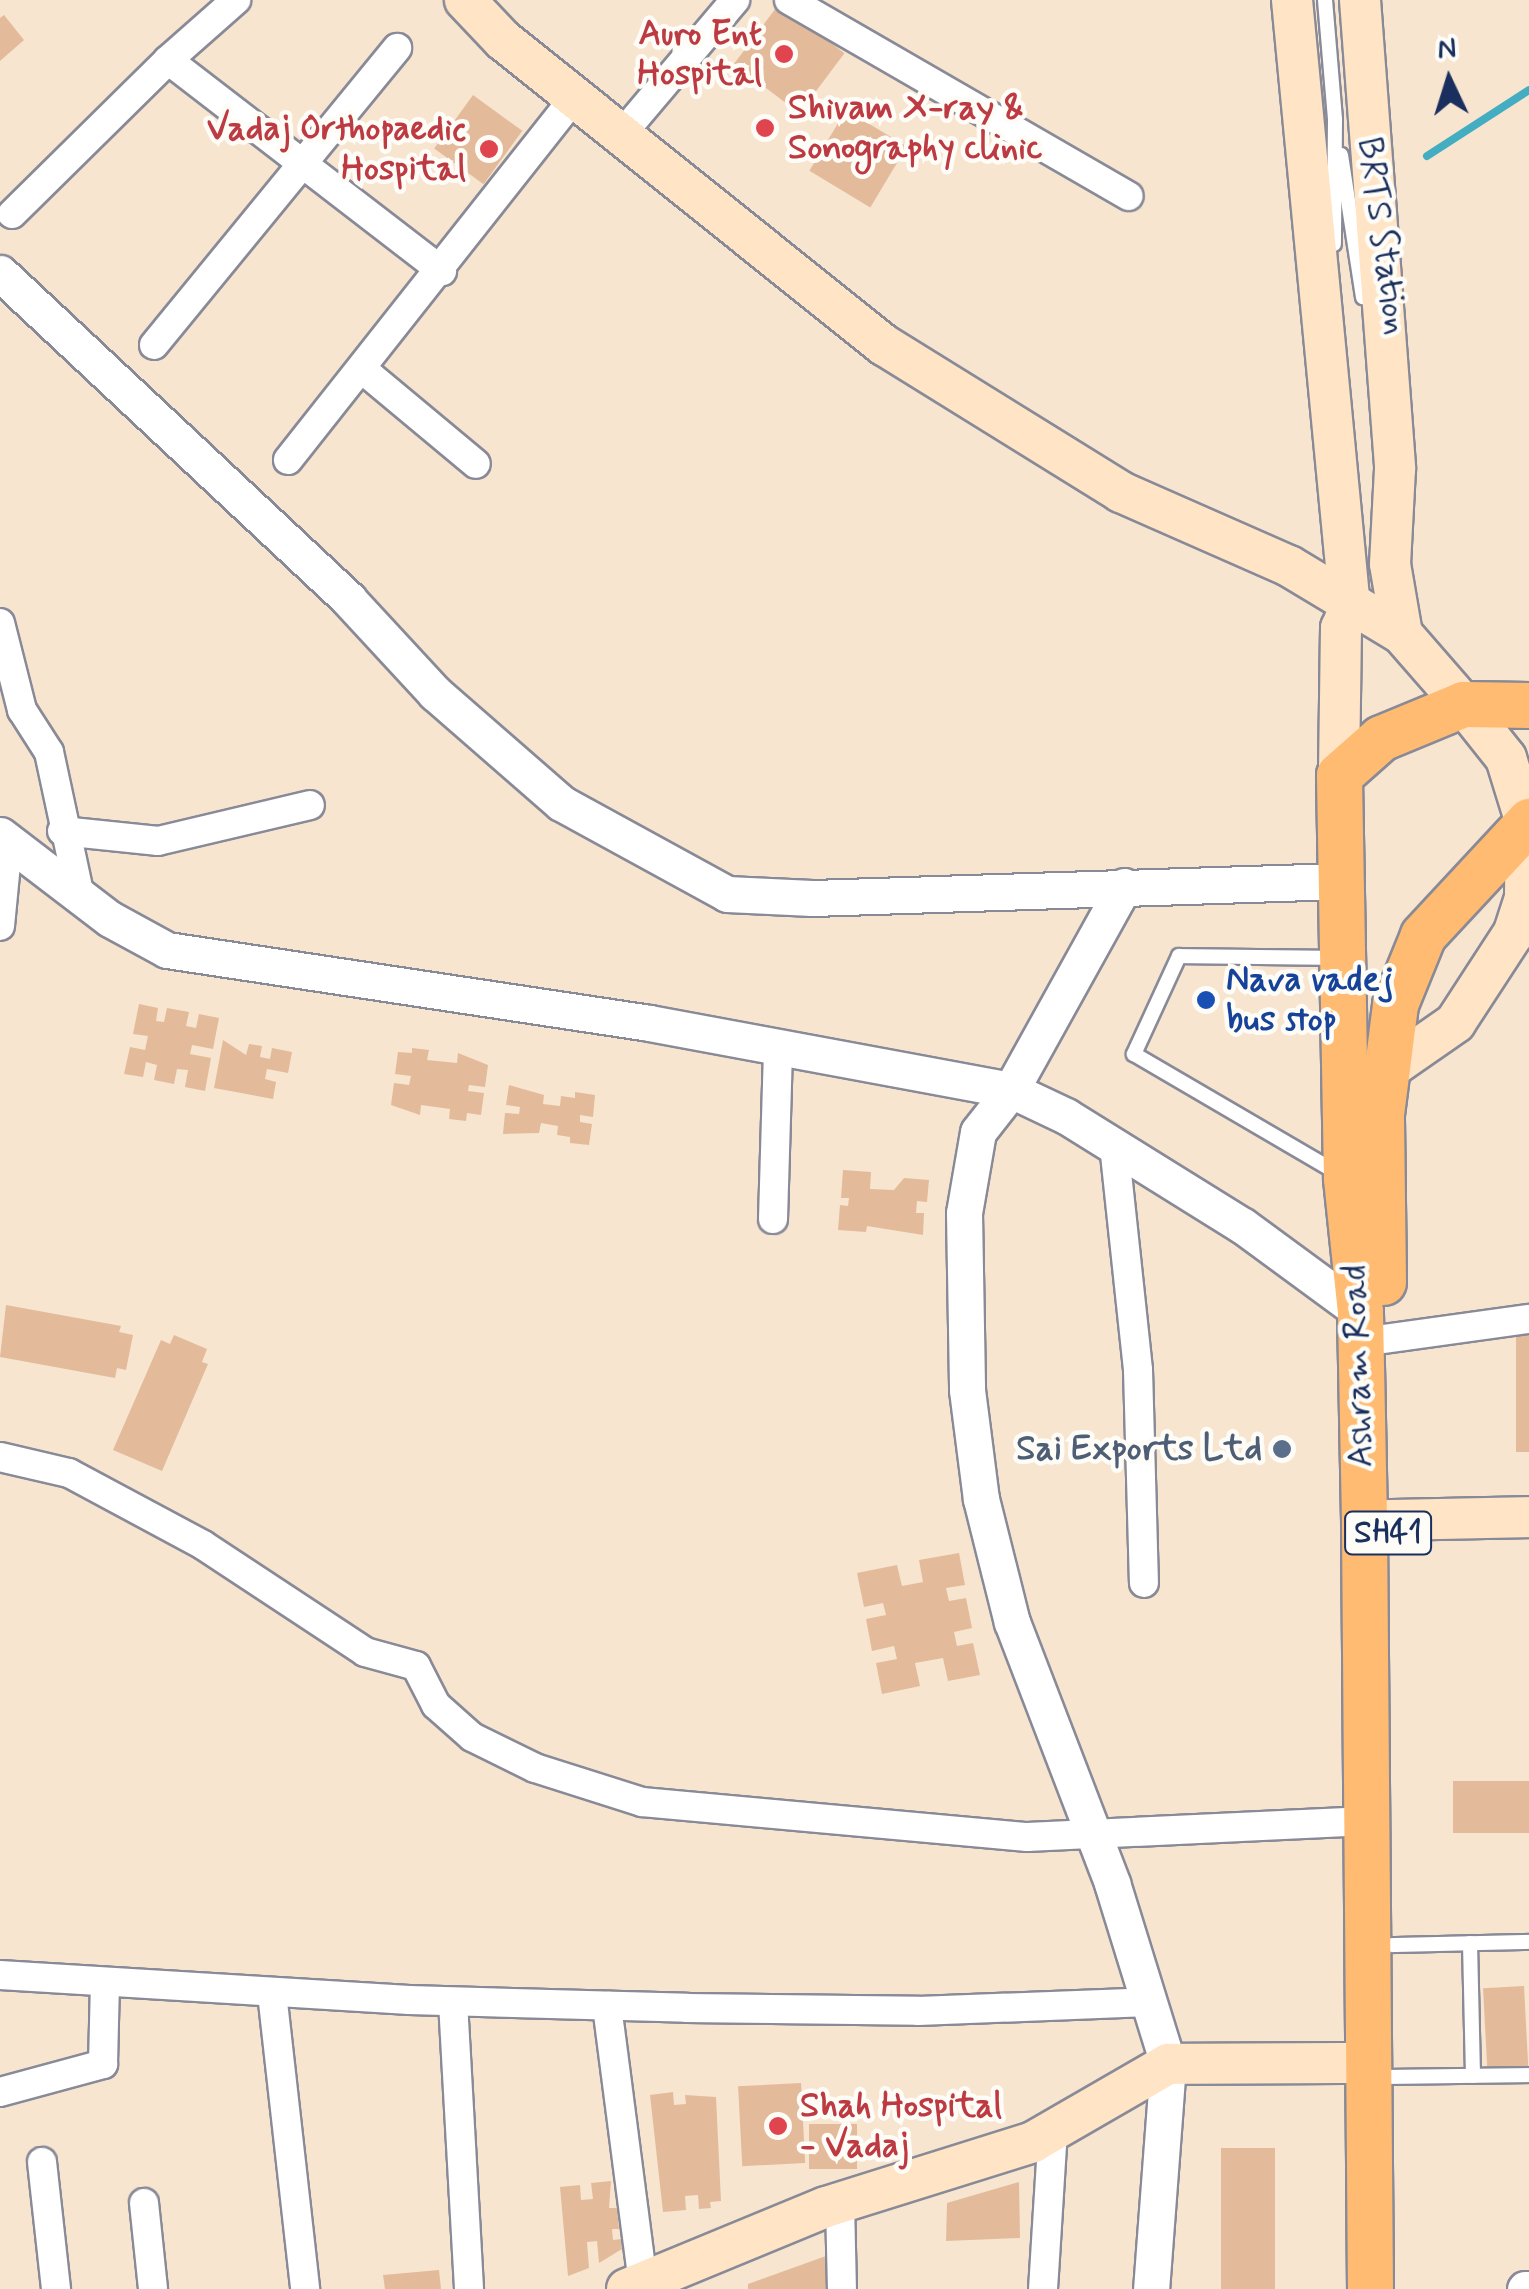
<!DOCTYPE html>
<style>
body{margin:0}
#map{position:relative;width:1529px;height:2289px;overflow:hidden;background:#f7e5d0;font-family:Mynerve,sans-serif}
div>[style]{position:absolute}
.stream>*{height:8px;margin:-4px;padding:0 4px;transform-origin:4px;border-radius:4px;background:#43adc1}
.building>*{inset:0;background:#e3bb9a;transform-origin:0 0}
.roads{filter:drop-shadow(2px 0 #898a97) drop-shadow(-2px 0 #898a97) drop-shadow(0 2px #898a97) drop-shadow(0 -2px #898a97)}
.service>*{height:14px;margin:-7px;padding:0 7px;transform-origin:7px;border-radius:7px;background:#fff}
.minor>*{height:28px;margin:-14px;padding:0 14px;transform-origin:14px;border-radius:14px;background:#fff}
.tertiary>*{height:35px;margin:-17.5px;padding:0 17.5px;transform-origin:17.5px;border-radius:17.5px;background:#fff}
.secondary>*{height:40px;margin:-20px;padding:0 20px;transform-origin:20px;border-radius:20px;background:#ffe4c6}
.primary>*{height:45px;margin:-22.5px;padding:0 22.5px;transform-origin:22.5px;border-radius:22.5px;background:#ffbb71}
.dots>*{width:28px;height:28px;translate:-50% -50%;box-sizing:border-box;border:5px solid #fdfcf7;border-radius:50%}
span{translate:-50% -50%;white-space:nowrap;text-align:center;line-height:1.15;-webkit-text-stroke:9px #fdfcf7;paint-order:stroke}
.shield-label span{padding:2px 8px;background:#fdfcf7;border:2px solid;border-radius:8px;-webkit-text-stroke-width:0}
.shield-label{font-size:32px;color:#1b2f5e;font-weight:700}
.health-label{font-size:35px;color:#be3a42;font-weight:700}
.right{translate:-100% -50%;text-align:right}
.left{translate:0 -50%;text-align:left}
.street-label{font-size:35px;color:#1b2f5e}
.transit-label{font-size:35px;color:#164399;font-weight:700}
.service-label{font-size:35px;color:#4e5e75;font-weight:700}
.north{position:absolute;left:1399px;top:30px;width:100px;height:100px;-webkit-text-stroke:8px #fdfcf7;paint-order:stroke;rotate:356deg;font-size:28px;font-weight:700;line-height:40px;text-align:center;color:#1b2f5e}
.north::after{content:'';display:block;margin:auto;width:35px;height:45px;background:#1b2f5e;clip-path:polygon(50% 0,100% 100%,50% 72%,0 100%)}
</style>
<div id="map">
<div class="stream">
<i style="left:1427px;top:156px;width:121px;rotate:-32.9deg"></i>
</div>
<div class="building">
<i style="left:779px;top:4px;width:82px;height:75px;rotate:37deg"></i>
<i style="clip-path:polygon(4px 15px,24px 40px,0 61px,0 18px)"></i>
<i style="left:473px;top:95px;width:61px;height:66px;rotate:36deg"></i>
<i style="left:846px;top:110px;width:71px;height:71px;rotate:31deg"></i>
<i style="clip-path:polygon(139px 1004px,158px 1008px,156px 1021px,164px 1022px,167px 1008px,189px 1012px,186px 1026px,196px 1028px,199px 1014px,219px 1018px,213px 1049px,192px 1045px,190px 1054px,211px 1058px,205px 1091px,185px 1087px,188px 1070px,177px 1069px,174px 1084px,154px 1080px,157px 1065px,146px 1062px,143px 1077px,124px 1074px,130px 1047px,145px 1050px,148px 1036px,133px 1034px)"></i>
<i style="clip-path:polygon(223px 1040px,246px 1055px,249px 1044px,262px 1046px,260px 1057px,270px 1059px,272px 1048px,292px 1052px,288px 1073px,267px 1069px,265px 1079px,276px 1082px,273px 1099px,214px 1088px)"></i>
<i style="clip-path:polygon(412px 1048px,429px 1050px,427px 1060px,457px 1063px,458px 1053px,488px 1065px,485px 1087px,469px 1085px,468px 1091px,484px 1093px,481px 1115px,467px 1113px,466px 1121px,449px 1119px,450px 1109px,421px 1105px,420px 1115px,391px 1105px,394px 1083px,409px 1085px,411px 1076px,395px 1074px,398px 1052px,412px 1053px)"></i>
<i style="clip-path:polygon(509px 1085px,544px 1095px,543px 1104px,560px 1106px,561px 1096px,575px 1098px,575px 1092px,595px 1095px,593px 1117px,580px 1115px,580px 1122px,592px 1124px,589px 1145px,570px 1143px,570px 1137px,557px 1135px,558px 1126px,541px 1123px,539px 1133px,503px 1134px,505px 1113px,519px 1114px,520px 1107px,506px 1105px)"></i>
<i style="clip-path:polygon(843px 1170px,871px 1172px,870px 1189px,894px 1190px,904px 1178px,929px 1180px,927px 1202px,917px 1201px,916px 1213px,924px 1213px,923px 1235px,867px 1226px,866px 1232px,838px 1230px,840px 1205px,848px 1206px,849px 1198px,841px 1198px)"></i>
<i style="clip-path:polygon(6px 1305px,121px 1326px,119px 1332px,133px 1335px,126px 1370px,117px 1368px,115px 1378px,0 1357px)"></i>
<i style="left:1529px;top:1328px;width:124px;height:13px;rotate:90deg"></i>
<i style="clip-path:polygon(174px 1335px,207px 1349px,202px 1362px,208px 1364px,162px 1471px,113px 1450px,161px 1340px,170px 1344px)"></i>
<i style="clip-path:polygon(959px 1553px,965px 1585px,946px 1588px,949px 1601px,966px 1598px,972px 1628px,954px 1632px,957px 1646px,973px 1643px,980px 1675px,948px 1681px,943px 1658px,915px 1663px,920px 1686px,882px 1694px,876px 1663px,897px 1659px,894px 1646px,872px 1651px,866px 1619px,886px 1615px,883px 1603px,864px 1607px,857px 1573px,897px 1565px,902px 1586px,923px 1582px,919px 1560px)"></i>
<i style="left:1529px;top:1781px;width:52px;height:76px;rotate:90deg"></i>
<i style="left:1524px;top:1986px;width:94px;height:41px;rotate:87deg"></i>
<i style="left:801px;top:2083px;width:80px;height:63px;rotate:87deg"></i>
<i style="clip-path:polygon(673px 2092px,674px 2105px,686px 2104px,685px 2095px,716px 2097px,721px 2201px,710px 2202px,711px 2208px,699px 2209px,698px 2195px,685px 2196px,686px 2210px,663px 2212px,650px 2095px)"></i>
<i style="left:809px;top:2124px;width:48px;height:45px"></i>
<i style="left:1221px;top:2148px;width:54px;height:141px"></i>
<i style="clip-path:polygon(611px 2181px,609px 2208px,617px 2208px,619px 2229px,612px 2229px,613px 2240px,621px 2239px,622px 2249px,599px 2263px,597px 2241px,587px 2242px,589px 2268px,568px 2276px,560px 2187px,580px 2185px,581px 2200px,593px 2199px,591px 2183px)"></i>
<i style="clip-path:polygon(1019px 2182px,1020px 2238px,946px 2241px,947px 2203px)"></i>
<i style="clip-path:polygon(826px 2256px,827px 2289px,748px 2289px,748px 2284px)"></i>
<i style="clip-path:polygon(439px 2270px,441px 2289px,385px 2289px,383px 2275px)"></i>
</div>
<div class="roads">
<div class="service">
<i style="left:1325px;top:0;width:120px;rotate:85.2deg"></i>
<i style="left:1335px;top:120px;width:124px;rotate:90.5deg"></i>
<i style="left:1341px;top:155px;width:144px;rotate:81.2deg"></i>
<i style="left:1336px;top:958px;width:157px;rotate:-179.3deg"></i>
<i style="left:1179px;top:956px;width:108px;rotate:114.7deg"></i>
<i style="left:1134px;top:1054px;width:234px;rotate:30.3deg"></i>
<i style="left:1470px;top:1943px;width:133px;rotate:88.7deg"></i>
<i style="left:1392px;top:1945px;width:137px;rotate:-1.3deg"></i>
<i style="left:1392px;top:2077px;width:137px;rotate:-0.8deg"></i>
</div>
<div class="minor">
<i style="left:789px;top:0;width:392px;rotate:30deg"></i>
<i style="left:168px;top:60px;width:91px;rotate:-41.4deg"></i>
<i style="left:621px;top:135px;width:177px;rotate:-49.8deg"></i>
<i style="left:12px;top:214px;width:219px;rotate:-44.6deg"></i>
<i style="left:168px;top:60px;width:346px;rotate:37.6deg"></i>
<i style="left:154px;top:345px;width:384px;rotate:-50.7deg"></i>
<i style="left:362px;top:369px;width:148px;rotate:39.8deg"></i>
<i style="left:288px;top:460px;width:444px;rotate:-51.7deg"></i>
<i style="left:0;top:623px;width:90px;rotate:75.8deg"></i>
<i style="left:22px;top:710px;width:50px;rotate:57.3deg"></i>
<i style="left:49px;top:752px;width:143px;rotate:77.9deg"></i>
<i style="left:62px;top:831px;width:97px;rotate:5.9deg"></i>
<i style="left:158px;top:841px;width:156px;rotate:-13.3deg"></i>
<i style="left:0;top:926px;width:83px;rotate:-84.5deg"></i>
<i style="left:1114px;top:1145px;width:226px;rotate:83.9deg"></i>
<i style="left:1138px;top:1370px;width:213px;rotate:88.4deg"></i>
<i style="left:773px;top:1219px;width:172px;rotate:-88.3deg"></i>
<i style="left:1384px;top:1339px;width:146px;rotate:-7.9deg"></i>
<i style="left:0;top:1457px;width:71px;rotate:13.1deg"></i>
<i style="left:69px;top:1473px;width:152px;rotate:28.2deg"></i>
<i style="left:203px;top:1545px;width:194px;rotate:33.4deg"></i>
<i style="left:365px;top:1652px;width:53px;rotate:15.4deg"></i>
<i style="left:416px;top:1666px;width:44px;rotate:62.9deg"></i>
<i style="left:436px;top:1705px;width:48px;rotate:41.6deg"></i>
<i style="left:472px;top:1737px;width:70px;rotate:26.2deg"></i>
<i style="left:535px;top:1768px;width:112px;rotate:17.6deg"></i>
<i style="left:642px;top:1802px;width:387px;rotate:5.2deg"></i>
<i style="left:1027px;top:1837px;width:341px;rotate:-2.7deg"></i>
<i style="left:0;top:1975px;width:410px;rotate:3.5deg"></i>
<i style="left:409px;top:2000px;width:278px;rotate:1.6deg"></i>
<i style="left:687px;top:2008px;width:231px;rotate:0.7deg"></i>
<i style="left:918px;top:2011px;width:231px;rotate:-2.2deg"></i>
<i style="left:272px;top:1993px;width:298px;rotate:83.6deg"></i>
<i style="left:453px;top:2002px;width:287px;rotate:86.8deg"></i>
<i style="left:607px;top:2006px;width:285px;rotate:82.6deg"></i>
<i style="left:0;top:2092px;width:107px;rotate:-15.2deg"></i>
<i style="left:103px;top:2064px;width:81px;rotate:-88.6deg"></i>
<i style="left:42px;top:2162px;width:128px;rotate:83.7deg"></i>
<i style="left:144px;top:2203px;width:86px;rotate:84deg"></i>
<i style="left:840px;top:2203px;width:86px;rotate:88.7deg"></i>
<i style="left:1043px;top:2289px;width:158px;rotate:-86.4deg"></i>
</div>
<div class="tertiary">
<i style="left:0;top:273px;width:478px;rotate:43.1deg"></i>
<i style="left:349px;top:600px;width:127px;rotate:47.2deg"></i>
<i style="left:435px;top:693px;width:167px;rotate:41.1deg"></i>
<i style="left:561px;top:803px;width:189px;rotate:28.7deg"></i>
<i style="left:727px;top:894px;width:85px;rotate:2.7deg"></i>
<i style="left:812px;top:898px;width:530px;rotate:-1.84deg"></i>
<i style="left:0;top:835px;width:138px;rotate:37.4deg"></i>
<i style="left:110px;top:919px;width:65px;rotate:28.5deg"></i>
<i style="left:167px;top:950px;width:487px;rotate:8.6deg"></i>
<i style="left:649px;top:1023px;width:368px;rotate:10.5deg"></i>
<i style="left:1011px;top:1090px;width:61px;rotate:25.3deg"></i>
<i style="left:1066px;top:1116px;width:208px;rotate:31.9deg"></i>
<i style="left:1243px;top:1226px;width:145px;rotate:36.3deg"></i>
<i style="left:1124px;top:886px;width:233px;rotate:119deg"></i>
<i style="left:1011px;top:1090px;width:53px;rotate:128.2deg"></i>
<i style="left:978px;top:1132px;width:82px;rotate:99.8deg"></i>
<i style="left:964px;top:1213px;width:177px;rotate:89deg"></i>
<i style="left:967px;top:1390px;width:110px;rotate:82.7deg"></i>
<i style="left:981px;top:1499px;width:127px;rotate:75.9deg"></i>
<i style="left:1012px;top:1622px;width:280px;rotate:69deg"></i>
<i style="left:1112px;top:1883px;width:189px;rotate:72.8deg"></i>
<i style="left:1168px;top:2064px;width:226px;rotate:94.3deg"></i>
<i style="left:1525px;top:2289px;width:4px"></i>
</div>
<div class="secondary">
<i style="left:465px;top:0;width:55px;rotate:46.5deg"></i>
<i style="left:503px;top:40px;width:488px;rotate:38.7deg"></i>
<i style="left:884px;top:345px;width:279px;rotate:31.8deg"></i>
<i style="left:1121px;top:492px;width:184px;rotate:23.8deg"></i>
<i style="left:1289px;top:566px;width:132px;rotate:31deg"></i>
<i style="left:1402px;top:634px;width:93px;rotate:48.9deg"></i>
<i style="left:1463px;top:704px;width:69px;rotate:51.5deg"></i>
<i style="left:1506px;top:758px;width:68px;rotate:72.9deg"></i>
<i style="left:1526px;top:823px;width:75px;rotate:90.8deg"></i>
<i style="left:1525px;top:898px;width:38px;rotate:108deg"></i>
<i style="left:1513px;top:934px;width:106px;rotate:123.1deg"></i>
<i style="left:1455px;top:1023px;width:84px;rotate:145.2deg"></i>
<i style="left:1292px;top:0;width:611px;rotate:84.55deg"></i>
<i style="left:1350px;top:608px;width:22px;rotate:114deg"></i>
<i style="left:1341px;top:628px;width:147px;rotate:90.8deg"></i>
<i style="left:1360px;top:0;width:470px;rotate:85.7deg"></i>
<i style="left:1395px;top:469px;width:95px;rotate:93deg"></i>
<i style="left:1390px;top:564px;width:71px;rotate:80.3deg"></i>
<i style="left:1388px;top:1520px;width:141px;rotate:-1.2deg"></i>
<i style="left:627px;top:2289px;width:215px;rotate:-22.4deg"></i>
<i style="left:826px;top:2207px;width:217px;rotate:-17.4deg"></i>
<i style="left:1033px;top:2142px;width:156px;rotate:-30deg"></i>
<i style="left:1168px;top:2064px;width:202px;rotate:-0.3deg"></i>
</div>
<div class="primary">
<i style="left:1383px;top:1282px;width:168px;rotate:-90.7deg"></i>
<i style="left:1381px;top:1114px;width:111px;rotate:-82.7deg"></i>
<i style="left:1395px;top:1004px;width:74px;rotate:-67.9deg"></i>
<i style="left:1423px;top:935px;width:156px;rotate:-47.1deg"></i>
<i style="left:1370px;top:2289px;width:768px;rotate:-90.45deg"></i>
<i style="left:1364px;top:1521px;width:209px;rotate:-91.1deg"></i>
<i style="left:1360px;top:1312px;width:135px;rotate:-96deg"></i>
<i style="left:1346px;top:1178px;width:403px;rotate:-91deg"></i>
<i style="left:1339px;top:775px;width:56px;rotate:-41.4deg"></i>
<i style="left:1381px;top:738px;width:89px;rotate:-22.5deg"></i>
<i style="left:1463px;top:704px;width:66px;rotate:0.9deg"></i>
</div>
</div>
<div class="dots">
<i style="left:784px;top:54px;background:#e0444e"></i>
<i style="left:765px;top:128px;background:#e0444e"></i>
<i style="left:489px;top:149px;background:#e0444e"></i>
<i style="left:1206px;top:1000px;background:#1a4fb4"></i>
<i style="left:1282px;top:1449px;background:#5c6f8a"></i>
<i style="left:778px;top:2126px;background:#e0444e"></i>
</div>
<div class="shield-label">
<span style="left:1388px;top:1533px">SH41</span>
</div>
<div class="health-label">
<span class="right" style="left:762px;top:54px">Auro Ent<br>Hospital</span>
<span class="left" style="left:788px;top:128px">Shivam X-ray &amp;<br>Sonography clinic</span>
<span class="right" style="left:466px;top:149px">Vadaj Orthopaedic<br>Hospital</span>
<span class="left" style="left:800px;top:2126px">Shah Hospital<br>- Vadaj</span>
</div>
<div class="street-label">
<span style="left:1382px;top:236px;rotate:82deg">BRTS Station</span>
<span style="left:1358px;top:1366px;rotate:-92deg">Ashram Road</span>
</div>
<div class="transit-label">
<span class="left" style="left:1226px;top:1000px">Nava vadej<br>bus stop</span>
</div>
<div class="service-label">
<span class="right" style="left:1262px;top:1449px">Sai Exports Ltd</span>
</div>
<div class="north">N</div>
</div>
